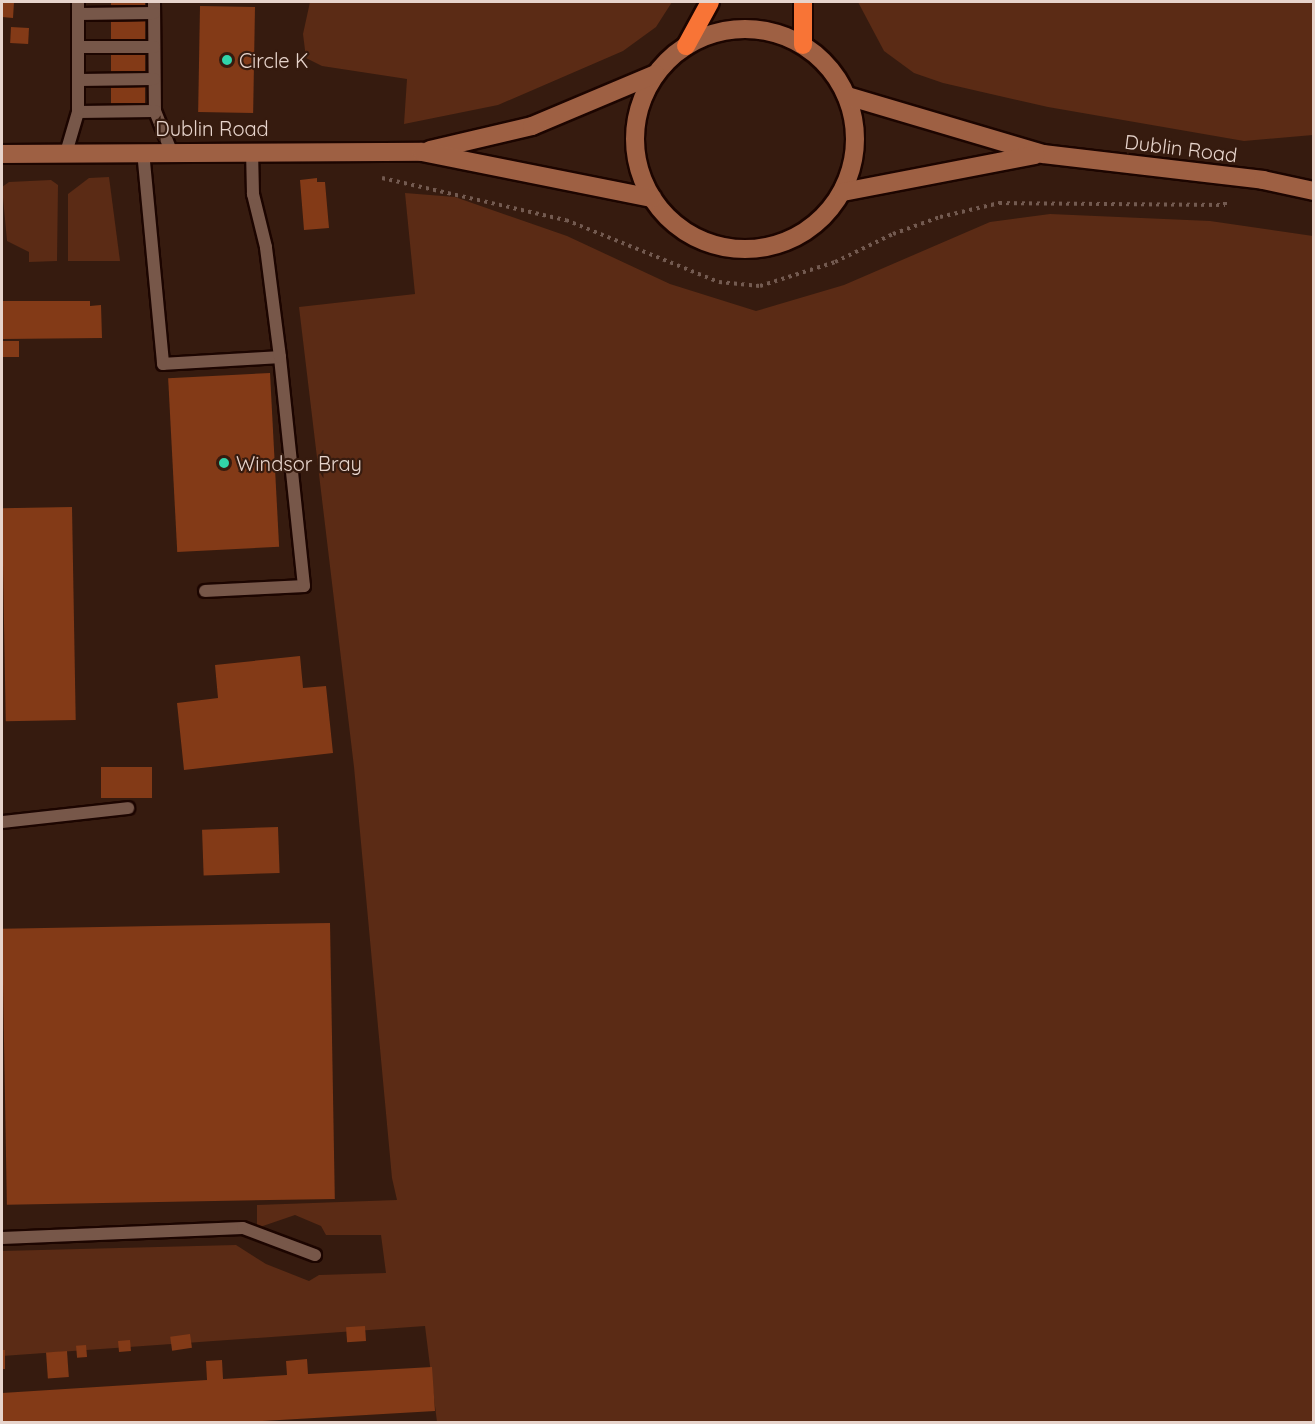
<!DOCTYPE html>
<style>
body{margin:0}
#map{position:relative;width:1315px;height:1424px;overflow:hidden;background:#361b0f;font-family:Quicksand,sans-serif}
div>[style]{position:absolute}
.green>*{inset:0;background:#5b2b15}
.building>*{inset:0;background:#833a17;transform-origin:0 0}
.path>*{height:4px;margin-top:-2px;transform-origin:0;background:repeating-linear-gradient(90deg,#735a50 0 3px,transparent 0 7.5px)}
.roads{filter:drop-shadow(2px 0 #1c0500) drop-shadow(-2px 0 #1c0500) drop-shadow(0 2px #1c0500) drop-shadow(0 -2px #1c0500)}
.lane>*{height:12px;margin:-6px;padding:0 6px;transform-origin:6px;border-radius:6px;background:#775749}
.secondary>*{height:18px;margin:-9px;padding:0 9px;transform-origin:9px;border-radius:9px;background:#9e6043}
.secondary>.ring{margin:-9px;padding:0;box-sizing:content-box;background:none;border:18px solid #9e6043;border-radius:50%}
.highway>*{height:18px;margin:-9px;padding:0 9px;transform-origin:9px;border-radius:9px;background:#f87436}
.dots>*{width:16px;height:16px;translate:-50% -50%;box-sizing:border-box;border:3px solid #361b0f;border-radius:50%}
span{translate:-50% -50%;white-space:nowrap;text-align:center;line-height:1.15;-webkit-text-stroke:4.5px #361b0f;paint-order:stroke}
.poi-label{font-size:20px;color:#e7d4cc}
.left{translate:0 -50%;text-align:left}
.street-label{font-size:20px;color:#e7d4cc}
.frame{position:absolute;inset:0;border:3px solid #e7d4cc;pointer-events:none}
</style>
<div id="map">
<div class="green">
<i style="clip-path:polygon(310px 2px,672px 2px,656px 27px,623px 51px,498px 105px,404px 124px,407px 79px,322px 66px,306px 58px,303px 34px)"></i>
<i style="clip-path:polygon(858px 2px,1313px 2px,1313px 135px,1244px 141px,1048px 107px,943px 83px,914px 73px,884px 51px)"></i>
<i style="clip-path:polygon(109px 177px,120px 261px,68px 261px,68px 194px,89px 178px)"></i>
<i style="clip-path:polygon(51px 180px,58px 185px,57px 261px,29px 262px,29px 252px,7px 241px,2px 187px,9px 182px)"></i>
<i style="clip-path:polygon(405px 193px,455px 197px,567px 236px,670px 284px,756px 311px,844px 285px,990px 222px,1050px 214px,1210px 221px,1313px 236px,1313px 1422px,437px 1422px,425px 1326px,2px 1356px,2px 1251px,236px 1245px,266px 1264px,309px 1281px,319px 1275px,386px 1273px,381px 1235px,326px 1235px,321px 1226px,295px 1215px,257px 1228px,257px 1205px,397px 1200px,392px 1178px,354px 767px,299px 307px,415px 294px)"></i>
</div>
<div class="building">
<i style="clip-path:polygon(2px 2px,14px 2px,13px 18px,2px 17px)"></i>
<i style="left:111px;top:2px;width:34px;height:107px"></i>
<i style="left:200px;top:6px;width:55px;height:106px;rotate:1deg"></i>
<i style="left:11px;top:27px;width:18px;height:16px;rotate:3deg"></i>
<i style="clip-path:polygon(317px 178px,317px 182px,325px 182px,329px 228px,304px 230px,300px 180px)"></i>
<i style="clip-path:polygon(2px 301px,90px 301px,90px 306px,101px 305px,102px 338px,2px 339px)"></i>
<i style="left:2px;top:341px;width:17px;height:16px"></i>
<i style="left:270px;top:373px;width:174px;height:102px;rotate:87deg"></i>
<i style="left:72px;top:507px;width:213px;height:70px;rotate:89deg"></i>
<i style="clip-path:polygon(300px 656px,303px 688px,326px 686px,333px 753px,184px 770px,177px 703px,218px 698px,215px 665px)"></i>
<i style="left:101px;top:767px;width:51px;height:31px"></i>
<i style="left:278px;top:827px;width:46px;height:76px;rotate:88deg"></i>
<i style="left:330px;top:923px;width:276px;height:328px;rotate:89deg"></i>
<i style="left:365px;top:1326px;width:15px;height:19px;rotate:86deg"></i>
<i style="left:190px;top:1334px;width:14px;height:20px;rotate:82deg"></i>
<i style="left:130px;top:1340px;width:11px;height:12px;rotate:85deg"></i>
<i style="left:86px;top:1345px;width:12px;height:10px;rotate:85deg"></i>
<i style="left:2px;top:1350px;width:3px;height:19px"></i>
<i style="left:67px;top:1351px;width:26px;height:21px;rotate:86deg"></i>
<i style="clip-path:polygon(307px 1359px,308px 1374px,432px 1367px,435px 1411px,245px 1422px,2px 1422px,2px 1393px,207px 1380px,206px 1361px,222px 1360px,223px 1379px,287px 1375px,286px 1361px)"></i>
</div>
<div class="path">
<i style="left:382px;top:178px;width:189px;rotate:12.9deg"></i>
<i style="left:566px;top:220px;width:165px;rotate:22.1deg"></i>
<i style="left:719px;top:282px;width:41px;rotate:5.6deg"></i>
<i style="left:760px;top:286px;width:79px;rotate:-17.7deg"></i>
<i style="left:835px;top:262px;width:64px;rotate:-25.8deg"></i>
<i style="left:893px;top:234px;width:50px;rotate:-19.9deg"></i>
<i style="left:940px;top:217px;width:61px;rotate:-13.3deg"></i>
<i style="left:999px;top:203px;width:226px;rotate:0.5deg"></i>
<i style="left:1225px;top:205px;width:6px;rotate:-90deg"></i>
</div>
<div class="roads">
<div class="lane">
<i style="left:154px;top:2px;width:109px;rotate:89.5deg"></i>
<i style="left:155px;top:111px;width:43px;rotate:68.2deg"></i>
<i style="left:78px;top:14px;width:76px;rotate:-0.8deg"></i>
<i style="left:78px;top:47px;width:76px"></i>
<i style="left:78px;top:80px;width:76px;rotate:-0.8deg"></i>
<i style="left:78px;top:112px;width:77px;rotate:-0.7deg"></i>
<i style="left:143px;top:151px;width:214px;rotate:84.6deg"></i>
<i style="left:163px;top:364px;width:117px;rotate:-3.4deg"></i>
<i style="left:66px;top:153px;width:43px;rotate:-73.7deg"></i>
<i style="left:78px;top:112px;width:110px;rotate:-90deg"></i>
<i style="left:205px;top:591px;width:99px;rotate:-2.9deg"></i>
<i style="left:304px;top:586px;width:230px;rotate:-96deg"></i>
<i style="left:280px;top:357px;width:111px;rotate:-97.3deg"></i>
<i style="left:266px;top:247px;width:55px;rotate:-103.8deg"></i>
<i style="left:253px;top:194px;width:44px;rotate:-91.3deg"></i>
<i style="left:2px;top:822px;width:127px;rotate:-6.3deg"></i>
<i style="left:2px;top:1238px;width:241px;rotate:-2.4deg"></i>
<i style="left:243px;top:1228px;width:77px;rotate:20.6deg"></i>
</div>
<div class="secondary">
<i class="ring" style="left:635px;top:29px;width:202px;height:202px"></i>
<i style="left:847px;top:96px;width:204px;rotate:16.5deg"></i>
<i style="left:1043px;top:154px;width:222px;rotate:6.7deg"></i>
<i style="left:1263px;top:180px;width:52px;rotate:12.2deg"></i>
<i style="left:430px;top:150px;width:105px;rotate:-13.2deg"></i>
<i style="left:532px;top:126px;width:134px;rotate:-22.8deg"></i>
<i style="left:2px;top:154px;width:420px;rotate:-0.3deg"></i>
<i style="left:422px;top:152px;width:235px;rotate:11.3deg"></i>
<i style="left:843px;top:192px;width:196px;rotate:-10.9deg"></i>
</div>
<div class="highway">
<i style="left:803px;top:45px;width:43px;rotate:-90deg"></i>
<i style="left:686px;top:46px;width:50px;rotate:-61.4deg"></i>
</div>
</div>
<div class="dots">
<i style="left:227px;top:60px;background:#31d4a9"></i>
<i style="left:224px;top:463px;background:#31d4a9"></i>
</div>
<div class="poi-label">
<span class="left" style="left:239px;top:60px">Circle K</span>
<span class="left" style="left:236px;top:463px">Windsor Bray</span>
</div>
<div class="street-label">
<span style="left:212px;top:128px">Dublin Road</span>
<span style="left:1181px;top:148px;rotate:7deg">Dublin Road</span>
</div>
<div class="frame"></div>
</div>
